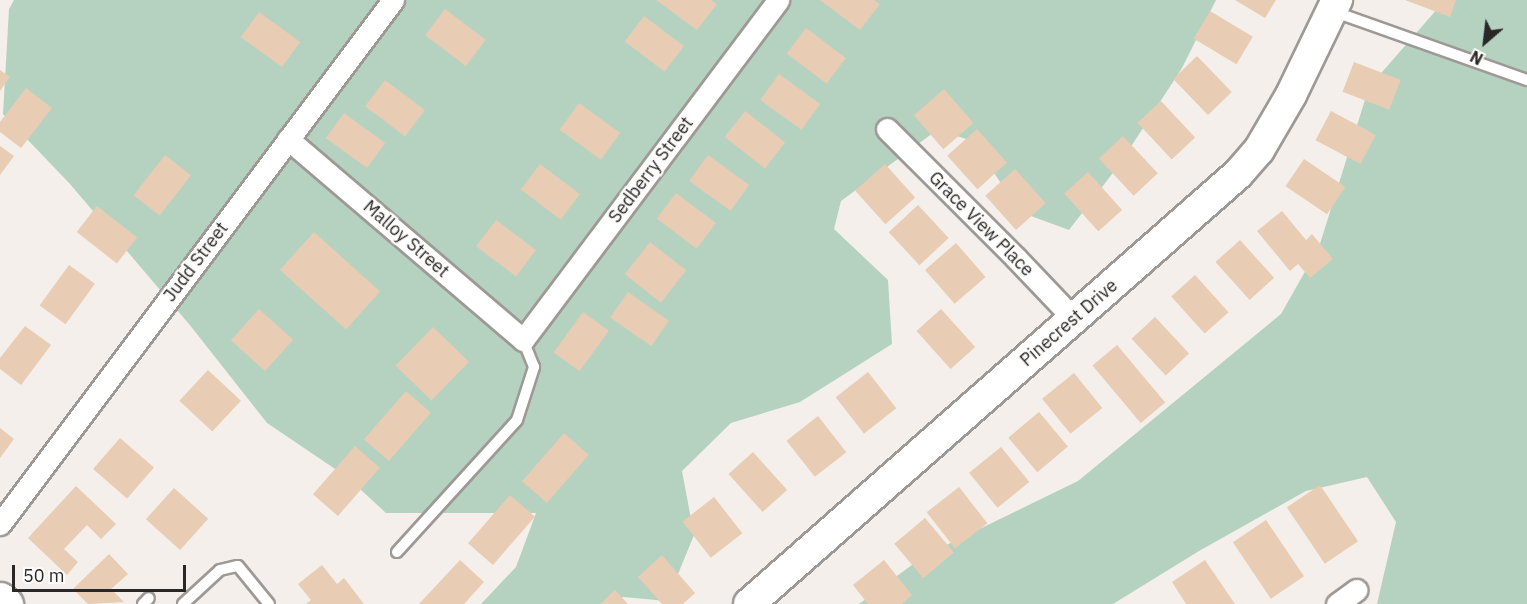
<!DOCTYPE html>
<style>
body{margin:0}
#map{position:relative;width:1527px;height:604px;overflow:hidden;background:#f4efea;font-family:"IBM Plex Sans",sans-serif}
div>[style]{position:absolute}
.green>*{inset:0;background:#b5d2c1}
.building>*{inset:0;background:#e8ccb3;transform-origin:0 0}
.roads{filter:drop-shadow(2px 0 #9e9995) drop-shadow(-2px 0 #9e9995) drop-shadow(0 2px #9e9995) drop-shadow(0 -2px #9e9995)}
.lane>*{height:10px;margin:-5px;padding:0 5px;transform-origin:5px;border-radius:5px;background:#fff}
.street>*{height:21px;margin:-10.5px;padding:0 10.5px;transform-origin:10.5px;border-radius:10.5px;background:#fff}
.secondary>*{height:30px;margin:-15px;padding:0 15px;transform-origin:15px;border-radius:15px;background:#fff}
.primary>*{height:33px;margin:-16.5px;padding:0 16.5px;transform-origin:16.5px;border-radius:16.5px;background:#fff}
span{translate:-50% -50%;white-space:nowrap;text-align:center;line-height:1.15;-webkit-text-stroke:4.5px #fefcfb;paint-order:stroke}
.street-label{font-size:18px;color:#2a2826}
.north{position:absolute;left:1455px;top:12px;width:60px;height:60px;-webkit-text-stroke:4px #fefcfb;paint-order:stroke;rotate:208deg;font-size:16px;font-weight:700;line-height:24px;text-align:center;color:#2a2826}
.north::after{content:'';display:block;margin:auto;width:21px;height:27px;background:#2a2826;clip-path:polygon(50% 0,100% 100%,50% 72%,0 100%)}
.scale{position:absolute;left:12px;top:565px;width:174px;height:27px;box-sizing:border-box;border:3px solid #2a2826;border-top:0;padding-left:8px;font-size:18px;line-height:21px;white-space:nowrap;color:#2a2826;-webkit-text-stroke:4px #fefcfb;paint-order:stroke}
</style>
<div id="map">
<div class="green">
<i style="clip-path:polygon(14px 0,1216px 0,1182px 68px,1119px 165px,1069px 230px,1020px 212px,973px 141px,937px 130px,841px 201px,834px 229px,888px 280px,892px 344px,800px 402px,731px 423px,682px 471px,694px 535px,667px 601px,623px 597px,612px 604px,481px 604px,516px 567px,536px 513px,386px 513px,347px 477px,267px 423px,189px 324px,70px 184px,3px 114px,9px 9px)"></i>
<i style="clip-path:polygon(1445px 0,1527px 0,1527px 604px,1377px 604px,1396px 522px,1367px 477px,1306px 491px,1199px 551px,1113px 604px,859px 604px,924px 556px,1078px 481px,1281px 314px,1319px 247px,1369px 87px)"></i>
</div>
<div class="building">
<i style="clip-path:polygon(656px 0,711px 0,717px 4px,697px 30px)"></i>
<i style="clip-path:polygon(820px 0,874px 0,880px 4px,860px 30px)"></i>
<i style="clip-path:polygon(1235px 0,1276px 0,1265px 18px)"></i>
<i style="clip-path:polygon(1405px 0,1456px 0,1450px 17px)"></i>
<i style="left:445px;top:9px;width:51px;height:33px;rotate:37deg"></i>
<i style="left:1210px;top:11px;width:50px;height:32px;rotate:31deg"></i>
<i style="left:259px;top:12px;width:51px;height:31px;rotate:36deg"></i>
<i style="left:644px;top:16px;width:50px;height:32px;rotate:37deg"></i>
<i style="left:806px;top:28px;width:50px;height:32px;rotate:37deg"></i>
<i style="left:1197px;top:56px;width:50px;height:33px;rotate:46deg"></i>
<i style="left:1354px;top:62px;width:50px;height:32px;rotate:21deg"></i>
<i style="clip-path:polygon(0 70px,10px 77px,0 91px)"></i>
<i style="left:779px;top:74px;width:51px;height:32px;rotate:36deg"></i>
<i style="left:385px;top:80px;width:50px;height:33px;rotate:37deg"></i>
<i style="clip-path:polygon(26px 88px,52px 108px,21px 148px,0 132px,0 122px)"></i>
<i style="left:944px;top:89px;width:45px;height:40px;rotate:49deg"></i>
<i style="left:1161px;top:101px;width:50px;height:32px;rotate:47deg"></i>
<i style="left:579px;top:103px;width:51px;height:33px;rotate:36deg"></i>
<i style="left:745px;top:111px;width:51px;height:33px;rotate:38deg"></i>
<i style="left:1331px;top:111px;width:51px;height:33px;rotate:28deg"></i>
<i style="left:344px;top:113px;width:51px;height:31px;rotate:36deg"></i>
<i style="left:977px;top:129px;width:45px;height:40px;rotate:48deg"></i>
<i style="left:1123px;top:136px;width:51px;height:33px;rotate:47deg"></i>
<i style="clip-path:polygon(0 146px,14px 156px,0 175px)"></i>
<i style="left:165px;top:155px;width:33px;height:51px;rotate:38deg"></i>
<i style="left:708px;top:155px;width:51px;height:32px;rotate:36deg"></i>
<i style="left:1304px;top:159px;width:50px;height:33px;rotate:34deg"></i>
<i style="left:540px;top:164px;width:50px;height:32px;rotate:37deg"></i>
<i style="left:885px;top:164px;width:45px;height:40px;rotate:48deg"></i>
<i style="left:1015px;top:169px;width:46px;height:40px;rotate:48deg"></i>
<i style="left:1088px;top:172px;width:51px;height:32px;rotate:48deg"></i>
<i style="left:676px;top:193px;width:50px;height:32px;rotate:37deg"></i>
<i style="left:918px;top:205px;width:45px;height:40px;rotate:47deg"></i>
<i style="left:97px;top:206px;width:51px;height:33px;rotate:38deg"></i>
<i style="clip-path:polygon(1282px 211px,1306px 240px,1312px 234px,1333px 259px,1310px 278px,1298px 264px,1290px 271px,1257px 231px)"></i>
<i style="left:496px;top:220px;width:50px;height:33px;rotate:37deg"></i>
<i style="left:314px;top:232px;width:89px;height:51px;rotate:42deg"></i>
<i style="left:1240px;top:240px;width:51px;height:33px;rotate:48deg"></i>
<i style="left:650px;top:242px;width:46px;height:41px;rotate:38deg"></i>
<i style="left:956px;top:243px;width:45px;height:41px;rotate:49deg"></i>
<i style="left:69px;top:265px;width:32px;height:50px;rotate:36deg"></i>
<i style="left:1195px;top:275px;width:50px;height:32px;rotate:48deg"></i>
<i style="left:628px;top:292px;width:50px;height:31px;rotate:35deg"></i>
<i style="left:259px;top:309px;width:46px;height:42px;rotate:42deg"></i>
<i style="left:941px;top:309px;width:51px;height:33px;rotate:48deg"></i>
<i style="left:583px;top:312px;width:32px;height:50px;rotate:36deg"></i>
<i style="left:1155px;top:317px;width:50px;height:32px;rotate:47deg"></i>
<i style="clip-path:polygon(25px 326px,51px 345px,21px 385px,0 369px,0 358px)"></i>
<i style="left:433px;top:327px;width:50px;height:54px;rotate:44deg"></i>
<i style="left:1117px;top:345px;width:75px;height:32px;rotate:50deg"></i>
<i style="left:208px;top:370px;width:45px;height:42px;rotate:43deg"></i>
<i style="left:868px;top:372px;width:46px;height:41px;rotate:52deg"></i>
<i style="left:1074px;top:373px;width:45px;height:41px;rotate:51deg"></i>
<i style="left:406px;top:391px;width:33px;height:64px;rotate:41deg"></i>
<i style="left:1039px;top:412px;width:45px;height:40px;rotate:50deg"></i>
<i style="left:818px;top:416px;width:46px;height:40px;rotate:52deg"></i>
<i style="clip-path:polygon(0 428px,14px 439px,0 458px)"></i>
<i style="left:564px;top:433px;width:33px;height:64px;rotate:41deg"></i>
<i style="left:120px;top:438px;width:45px;height:41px;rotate:41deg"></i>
<i style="left:355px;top:446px;width:33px;height:64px;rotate:41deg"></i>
<i style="left:1001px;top:447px;width:45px;height:41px;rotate:51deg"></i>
<i style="left:753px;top:452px;width:51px;height:33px;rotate:48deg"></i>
<i style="left:1320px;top:485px;width:68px;height:40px;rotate:56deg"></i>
<i style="clip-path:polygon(76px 486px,116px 524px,101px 539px,87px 525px,64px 549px,78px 562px,67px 575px,28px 538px)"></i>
<i style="left:959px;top:487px;width:46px;height:41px;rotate:52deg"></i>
<i style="left:174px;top:488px;width:46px;height:42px;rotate:42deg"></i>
<i style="left:510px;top:495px;width:33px;height:64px;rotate:41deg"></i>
<i style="left:714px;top:497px;width:46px;height:40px;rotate:52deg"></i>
<i style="left:925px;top:518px;width:45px;height:40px;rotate:50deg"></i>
<i style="left:1266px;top:520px;width:68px;height:40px;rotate:56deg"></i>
<i style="clip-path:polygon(109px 554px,128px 574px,111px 589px,124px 602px,88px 604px,73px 589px)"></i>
<i style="clip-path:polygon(662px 555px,695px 593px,683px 604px,662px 604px,638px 577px)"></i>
<i style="clip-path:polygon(460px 560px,484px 582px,464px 604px,419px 604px)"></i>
<i style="clip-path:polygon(884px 560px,912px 595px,902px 604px,868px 604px,853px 585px)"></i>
<i style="clip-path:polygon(1205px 560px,1235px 604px,1186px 604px,1172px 582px)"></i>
<i style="clip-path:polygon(322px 565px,337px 584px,344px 578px,364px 604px,306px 604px,311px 600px,298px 584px)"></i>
<i style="clip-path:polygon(615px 590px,628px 604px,600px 604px)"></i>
</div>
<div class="roads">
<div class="lane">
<i style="left:1332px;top:11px;width:207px;rotate:19.5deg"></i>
<i style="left:397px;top:552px;width:178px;rotate:-47.7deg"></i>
<i style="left:517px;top:420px;width:56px;rotate:-72.2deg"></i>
<i style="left:534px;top:367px;width:29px;rotate:-112deg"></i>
<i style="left:143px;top:604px;width:8px;rotate:-45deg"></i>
<i style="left:183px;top:604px;width:50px;rotate:-42.6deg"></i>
<i style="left:220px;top:570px;width:18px;rotate:-13deg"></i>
<i style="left:238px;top:566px;width:49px;rotate:50.8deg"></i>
</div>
<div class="street">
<i style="left:887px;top:129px;width:182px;rotate:45deg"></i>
<i style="left:1016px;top:258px;width:84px;rotate:46.4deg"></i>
<i style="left:288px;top:139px;width:309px;rotate:40.5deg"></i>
<i style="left:523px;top:340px;width:425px;rotate:-53.1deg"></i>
<i style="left:0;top:524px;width:655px;rotate:-53.13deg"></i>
<i style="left:1337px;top:604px;width:24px;rotate:-36deg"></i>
</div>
<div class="secondary">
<i style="left:749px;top:604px;width:651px;rotate:-41.33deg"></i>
<i style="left:1238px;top:174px;width:32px;rotate:-49deg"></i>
<i style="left:1259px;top:150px;width:64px;rotate:-59.8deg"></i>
<i style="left:1291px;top:95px;width:106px;rotate:-64.2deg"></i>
</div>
<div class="primary">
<i style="left:0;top:599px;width:8px;rotate:40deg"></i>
</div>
</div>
<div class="street-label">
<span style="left:651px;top:170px;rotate:-53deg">Sedberry Street</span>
<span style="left:981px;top:224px;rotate:45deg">Grace View Place</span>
<span style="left:406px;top:239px;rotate:41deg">Malloy Street</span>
<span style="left:196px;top:262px;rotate:-53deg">Judd Street</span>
<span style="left:1069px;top:323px;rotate:-41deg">Pinecrest Drive</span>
</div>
<div class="north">N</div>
<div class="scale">50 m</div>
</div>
